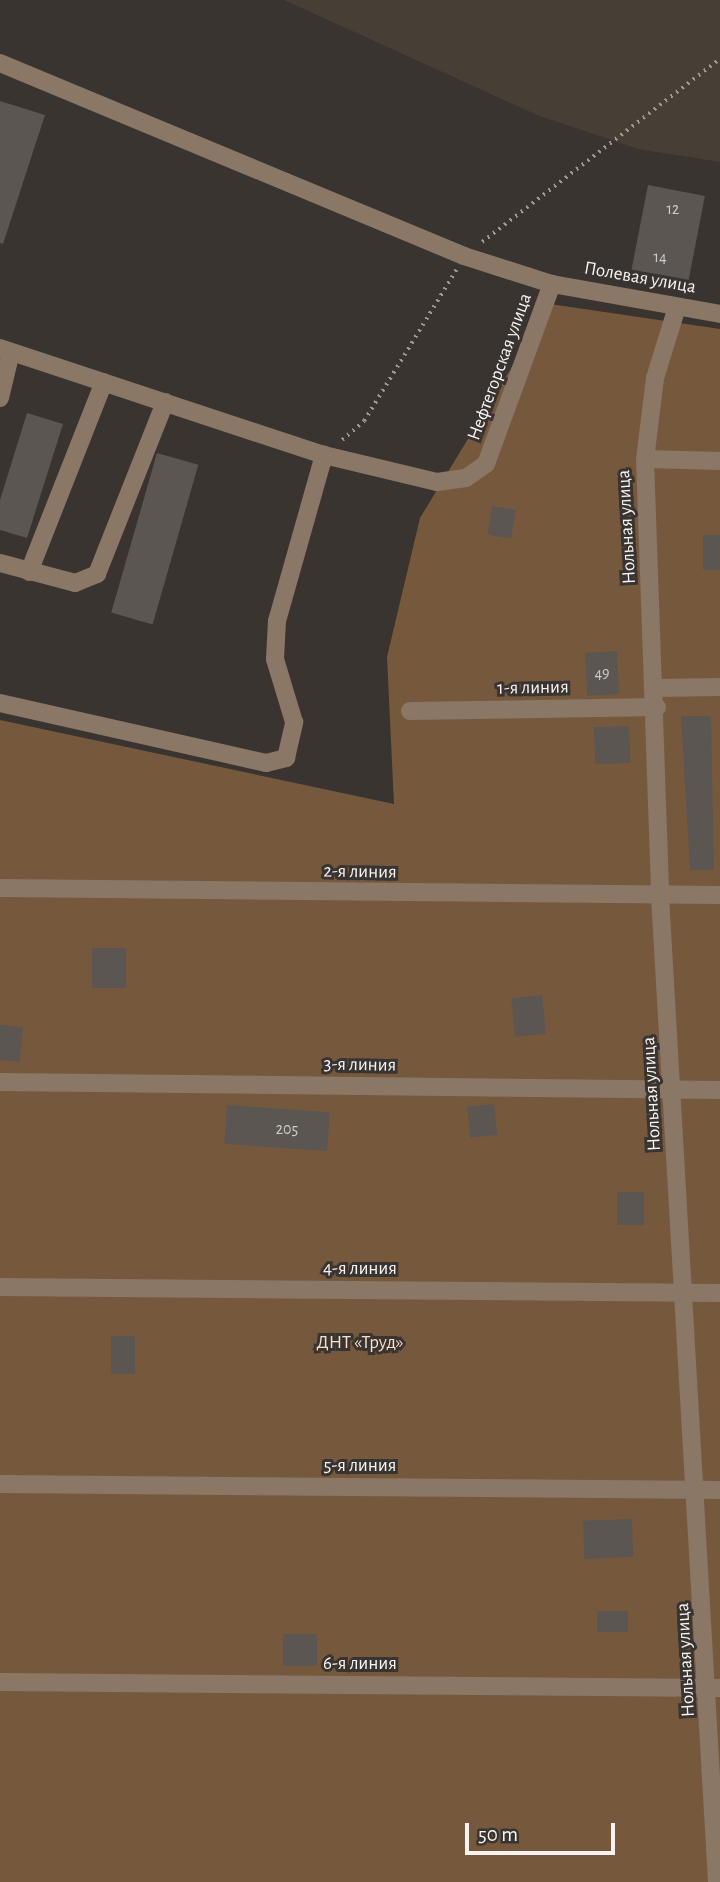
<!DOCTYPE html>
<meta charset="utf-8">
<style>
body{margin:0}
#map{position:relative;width:720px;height:1882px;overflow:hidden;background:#393430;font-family:"Alegreya Sans",sans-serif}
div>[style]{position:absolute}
.built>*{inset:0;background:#473e36}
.green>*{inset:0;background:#76593d}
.building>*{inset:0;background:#5b5652;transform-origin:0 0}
.path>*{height:3.5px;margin-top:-1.75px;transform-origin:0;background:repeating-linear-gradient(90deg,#9c9895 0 2px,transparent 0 7px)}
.minor>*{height:18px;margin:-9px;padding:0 9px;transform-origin:9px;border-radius:9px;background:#8b7765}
span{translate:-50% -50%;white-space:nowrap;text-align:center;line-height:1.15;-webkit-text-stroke:6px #393430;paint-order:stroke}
.number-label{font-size:16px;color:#cfccc9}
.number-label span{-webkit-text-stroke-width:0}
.street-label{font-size:19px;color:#f6f3f1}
.park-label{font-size:19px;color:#f9ddc5}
.scale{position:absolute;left:465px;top:1823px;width:150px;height:32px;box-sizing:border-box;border:4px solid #f6f3f1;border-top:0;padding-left:9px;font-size:21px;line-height:24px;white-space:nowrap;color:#f6f3f1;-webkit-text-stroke:5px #393430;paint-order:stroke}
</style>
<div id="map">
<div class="built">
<i style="clip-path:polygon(284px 0,720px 0,720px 162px,638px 149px,537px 115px)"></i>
</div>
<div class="green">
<i style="clip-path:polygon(550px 304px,720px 329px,720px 1882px,0 1882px,0 720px,394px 804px,387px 657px,420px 518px)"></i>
</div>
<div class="building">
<i style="clip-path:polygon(0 101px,45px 115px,3px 244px,0 243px)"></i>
<i style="left:648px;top:185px;width:58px;height:86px;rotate:11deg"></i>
<i style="clip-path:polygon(27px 413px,63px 424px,27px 538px,0 530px,0 500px)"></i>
<i style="left:157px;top:453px;width:43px;height:166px;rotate:16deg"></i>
<i style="left:492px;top:506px;width:24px;height:29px;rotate:9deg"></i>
<i style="left:703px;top:535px;width:17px;height:35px"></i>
<i style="left:617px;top:651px;width:43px;height:32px;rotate:87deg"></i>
<i style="clip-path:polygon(681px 716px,711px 716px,714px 870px,690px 870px)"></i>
<i style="left:629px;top:726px;width:37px;height:35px;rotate:88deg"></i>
<i style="left:92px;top:948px;width:34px;height:40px"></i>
<i style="left:542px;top:995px;width:39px;height:31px;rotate:84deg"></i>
<i style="left:0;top:1025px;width:23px;height:35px;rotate:5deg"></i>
<i style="left:494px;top:1104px;width:31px;height:27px;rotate:84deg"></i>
<i style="left:227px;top:1105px;width:103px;height:39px;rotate:4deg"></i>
<i style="left:644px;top:1192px;width:33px;height:27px;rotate:90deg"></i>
<i style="left:135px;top:1336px;width:38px;height:24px;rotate:90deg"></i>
<i style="left:632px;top:1519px;width:38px;height:49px;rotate:88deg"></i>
<i style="left:597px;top:1611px;width:31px;height:21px"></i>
<i style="left:283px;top:1634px;width:34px;height:32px"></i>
</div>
<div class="path">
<i style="left:482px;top:242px;width:300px;rotate:-37.6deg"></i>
<i style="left:342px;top:440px;width:29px;rotate:-41deg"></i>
<i style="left:364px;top:421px;width:177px;rotate:-58.6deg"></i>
</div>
<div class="minor">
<i style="left:0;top:63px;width:503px;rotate:22.58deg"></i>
<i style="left:464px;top:256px;width:92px;rotate:17.7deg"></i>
<i style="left:552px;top:284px;width:171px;rotate:10.1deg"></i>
<i style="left:677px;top:307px;width:74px;rotate:107.2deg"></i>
<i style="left:655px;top:378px;width:82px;rotate:97deg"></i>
<i style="left:645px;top:459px;width:437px;rotate:88deg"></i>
<i style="left:660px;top:896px;width:988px;rotate:86.69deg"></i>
<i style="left:0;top:348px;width:341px;rotate:18.3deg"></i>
<i style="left:324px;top:455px;width:116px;rotate:13.4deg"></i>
<i style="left:437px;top:482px;width:29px;rotate:-8deg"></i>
<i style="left:466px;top:478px;width:24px;rotate:-35deg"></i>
<i style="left:486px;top:464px;width:192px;rotate:-69.9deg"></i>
<i style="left:0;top:398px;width:47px;rotate:-76.6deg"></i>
<i style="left:645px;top:459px;width:75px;rotate:1.5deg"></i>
<i style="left:0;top:563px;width:78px;rotate:14.9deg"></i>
<i style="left:75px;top:583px;width:24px;rotate:-22deg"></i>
<i style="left:97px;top:574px;width:185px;rotate:-68.4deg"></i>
<i style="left:29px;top:572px;width:204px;rotate:-68.5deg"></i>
<i style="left:656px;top:688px;width:64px;rotate:-0.9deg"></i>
<i style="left:0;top:703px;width:273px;rotate:12.7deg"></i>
<i style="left:266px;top:763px;width:21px;rotate:-14deg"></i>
<i style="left:286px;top:758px;width:37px;rotate:-77deg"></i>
<i style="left:294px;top:722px;width:66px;rotate:-106.8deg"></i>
<i style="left:275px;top:659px;width:38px;rotate:-87deg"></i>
<i style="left:277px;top:621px;width:173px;rotate:-74.2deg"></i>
<i style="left:410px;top:711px;width:247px;rotate:-0.9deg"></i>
<i style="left:0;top:888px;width:720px;rotate:0.56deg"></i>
<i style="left:0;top:1082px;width:720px;rotate:0.64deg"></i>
<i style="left:0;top:1287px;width:720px;rotate:0.48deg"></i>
<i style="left:0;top:1484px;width:720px;rotate:0.48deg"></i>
<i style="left:0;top:1682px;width:720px;rotate:0.48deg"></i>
</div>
<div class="number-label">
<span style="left:673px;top:209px">12</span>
<span style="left:660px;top:257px">14</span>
<span style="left:602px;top:673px">49</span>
<span style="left:287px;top:1129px">205</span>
</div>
<div class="street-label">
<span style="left:640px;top:278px;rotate:10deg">Полевая улица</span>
<span style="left:500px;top:367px;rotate:-70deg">Нефтегорская улица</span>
<span style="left:627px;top:527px;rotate:-93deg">Нольная улица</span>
<span style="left:533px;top:688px;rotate:-1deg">1-я линия</span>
<span style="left:360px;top:872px;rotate:1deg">2-я линия</span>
<span style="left:360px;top:1065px;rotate:1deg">3-я линия</span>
<span style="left:652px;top:1094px;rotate:-93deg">Нольная улица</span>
<span style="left:360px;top:1269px">4-я линия</span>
<span style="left:360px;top:1466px">5-я линия</span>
<span style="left:686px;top:1660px;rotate:-93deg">Нольная улица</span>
<span style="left:360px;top:1664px">6-я линия</span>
</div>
<div class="park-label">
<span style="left:360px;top:1343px">ДНТ «Труд»</span>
</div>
<div class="scale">50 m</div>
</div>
